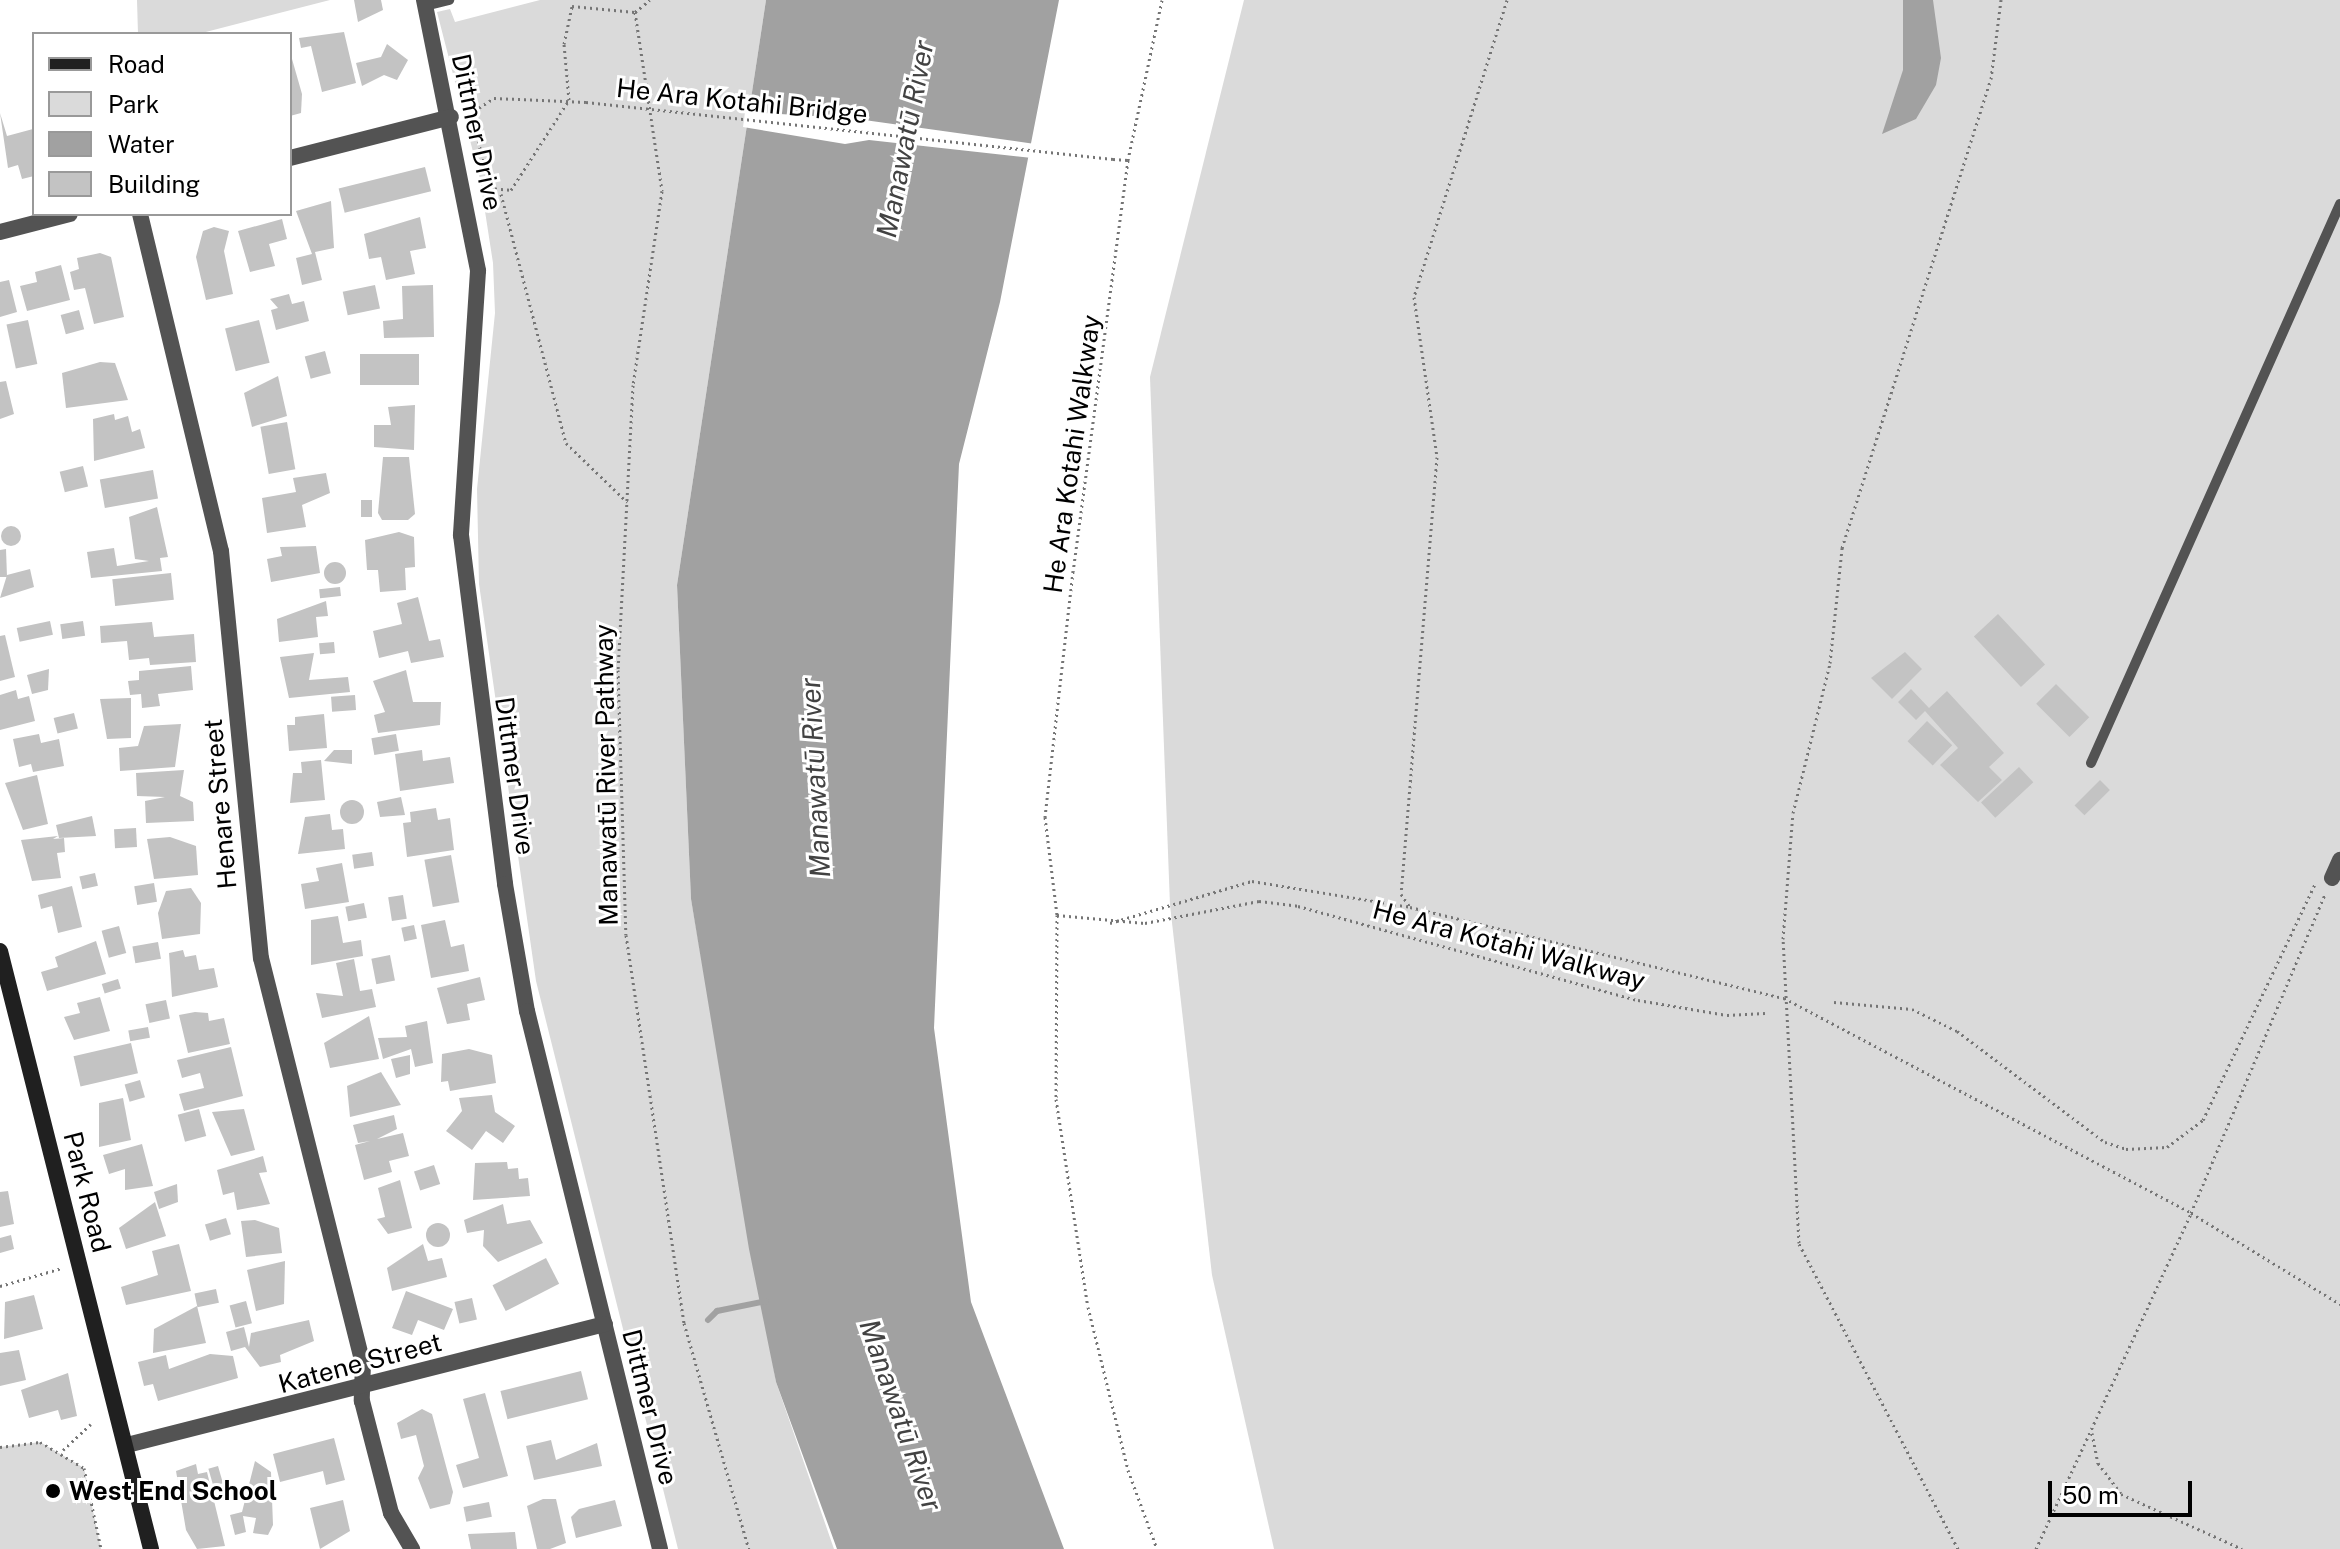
<!DOCTYPE html>
<meta charset="utf-8">
<style>
body{margin:0}
#map{position:relative;width:2340px;height:1549px;overflow:hidden;background:#fff;font-family:"Public Sans",sans-serif}
div>[style]{position:absolute}
.green>*{inset:0;background:#dadada}
.water>*{inset:0;background:#a1a1a1}
.pier>*{inset:0;background:#fff}
.stream>*{height:6px;margin:-3px;padding:0 3px;transform-origin:3px;border-radius:3px;background:#a1a1a1}
.building>*{inset:0;background:#c3c3c3;transform-origin:0 0}
.round{border-radius:50%}
.path>*{height:3px;margin-top:-1.5px;transform-origin:0;background:repeating-linear-gradient(90deg,#757575 0 2px,transparent 0 6px)}
.service>*{height:10px;margin:-5px;padding:0 5px;transform-origin:5px;border-radius:5px;background:#535353}
.minor>*{height:16px;margin:-8px;padding:0 8px;transform-origin:8px;border-radius:8px;background:#535353}
.secondary>*{height:16px;margin:-8px;padding:0 8px;transform-origin:8px;border-radius:8px;background:#202020}
.path-bridge>*{height:3px;margin-top:-1.5px;transform-origin:0;background:repeating-linear-gradient(90deg,#757575 0 2px,transparent 0 6px)}
.dots>*{width:22px;height:22px;translate:-50% -50%;box-sizing:border-box;border:4px solid #fff;border-radius:50%}
span{translate:-50% -50%;white-space:nowrap;text-align:center;line-height:1.15;-webkit-text-stroke:6px #fff;paint-order:stroke}
.street-label{font-size:26px;color:#000}
.poi-label{font-size:26px;color:#000;font-weight:700}
.left{translate:0 -50%;text-align:left}
.water-label{font-size:28px;color:#424242;font-style:italic}
.legend{position:absolute;left:32px;top:32px;width:260px;height:184px;box-sizing:border-box;background:#fff;border:2px solid #999;margin:0;padding:10px 14px;list-style:none;font-size:24px;color:#000}
.legend li{display:flex;align-items:center;gap:16px;height:40px}
.legend b{width:40px;border:2px solid #999}
.scale{position:absolute;left:2048px;top:1481px;width:144px;height:36px;box-sizing:border-box;border:4px solid #000;border-top:0;padding-left:10px;font-size:24px;line-height:28px;white-space:nowrap;color:#000;-webkit-text-stroke:6px #fff;paint-order:stroke}
</style>
<div id="map">
<div class="green">
<i style="clip-path:polygon(137px 0,330px 0,198px 34px,138px 34px)"></i>
<i style="clip-path:polygon(540px 0,766px 0,677px 585px,691px 899px,776px 1382px,834px 1549px,678px 1549px,536px 981px,479px 584px,477px 489px,495px 313px,493px 263px,480px 179px,437px 12px,450px 9px,455px 22px)"></i>
<i style="clip-path:polygon(1244px 0,2340px 0,2340px 1549px,1274px 1549px,1212px 1275px,1170px 905px,1150px 377px)"></i>
<i style="clip-path:polygon(40px 1442px,84px 1468px,101px 1549px,0 1549px,0 1447px)"></i>
</div>
<div class="water">
<i style="clip-path:polygon(766px 0,1059px 0,1000px 302px,959px 464px,934px 1028px,971px 1302px,1064px 1549px,837px 1549px,776px 1382px,749px 1249px,691px 899px,677px 585px)"></i>
<i style="clip-path:polygon(1903px 0,1933px 0,1941px 58px,1936px 85px,1916px 119px,1882px 134px,1903px 70px)"></i>
</div>
<div class="pier">
<i style="clip-path:polygon(745px 112px,850px 118px,1035px 144px,1032px 158px,869px 140px,845px 144px,743px 127px)"></i>
</div>
<div class="stream">
<i style="left:708px;top:1320px;width:13px;rotate:-45deg"></i>
<i style="left:717px;top:1311px;width:50px;rotate:-11.5deg"></i>
</div>
<div class="building">
<i style="clip-path:polygon(354px 0,381px 0,383px 10px,358px 22px)"></i>
<i style="clip-path:polygon(344px 32px,356px 83px,322px 92px,311px 46px,301px 48px,299px 38px)"></i>
<i style="clip-path:polygon(387px 44px,408px 60px,397px 80px,384px 75px,362px 86px,356px 63px,381px 57px)"></i>
<i style="clip-path:polygon(290px 52px,302px 94px,301px 113px,290px 116px)"></i>
<i style="clip-path:polygon(0 113px,7px 136px,33px 129px,34px 176px,22px 179px,18px 165px,8px 168px)"></i>
<i style="left:425px;top:167px;width:25px;height:89px;rotate:76deg"></i>
<i style="clip-path:polygon(331px 201px,334px 248px,315px 252px,322px 280px,302px 285px,296px 258px,312px 254px,296px 211px)"></i>
<i style="clip-path:polygon(420px 217px,426px 248px,410px 251px,415px 274px,386px 280px,381px 257px,369px 259px,364px 234px)"></i>
<i style="clip-path:polygon(282px 219px,287px 239px,269px 244px,275px 266px,250px 272px,238px 231px)"></i>
<i style="clip-path:polygon(214px 227px,229px 231px,224px 251px,233px 294px,206px 300px,196px 257px,203px 231px)"></i>
<i style="clip-path:polygon(100px 253px,111px 257px,124px 317px,94px 324px,85px 288px,74px 290px,70px 272px,79px 269px,77px 258px)"></i>
<i style="clip-path:polygon(61px 265px,70px 300px,27px 311px,20px 286px,37px 282px,35px 272px)"></i>
<i style="clip-path:polygon(9px 280px,17px 312px,0 317px,0 282px)"></i>
<i style="left:375px;top:285px;width:24px;height:33px;rotate:78deg"></i>
<i style="clip-path:polygon(433px 285px,434px 337px,384px 338px,383px 321px,403px 319px,402px 286px)"></i>
<i style="clip-path:polygon(289px 294px,292px 304px,304px 301px,309px 321px,276px 330px,271px 310px,278px 308px,270px 299px)"></i>
<i style="left:79px;top:310px;width:20px;height:19px;rotate:75deg"></i>
<i style="left:28px;top:320px;width:45px;height:22px;rotate:78deg"></i>
<i style="left:259px;top:320px;width:44px;height:35px;rotate:76deg"></i>
<i style="left:325px;top:351px;width:23px;height:21px;rotate:75deg"></i>
<i style="left:360px;top:354px;width:59px;height:31px"></i>
<i style="clip-path:polygon(100px 362px,115px 363px,128px 400px,66px 408px,62px 373px)"></i>
<i style="clip-path:polygon(278px 376px,287px 416px,252px 427px,244px 393px)"></i>
<i style="clip-path:polygon(6px 381px,14px 414px,0 419px,0 382px)"></i>
<i style="clip-path:polygon(415px 405px,414px 450px,374px 447px,374px 425px,391px 425px,388px 407px)"></i>
<i style="clip-path:polygon(114px 414px,115px 420px,128px 416px,132px 432px,140px 429px,145px 448px,94px 461px,93px 419px)"></i>
<i style="left:287px;top:422px;width:48px;height:27px;rotate:80deg"></i>
<i style="clip-path:polygon(383px 457px,409px 457px,415px 514px,408px 520px,382px 520px,378px 513px)"></i>
<i style="left:83px;top:466px;width:21px;height:24px;rotate:76deg"></i>
<i style="left:153px;top:470px;width:29px;height:54px;rotate:80deg"></i>
<i style="clip-path:polygon(326px 473px,330px 493px,302px 505px,306px 527px,267px 533px,262px 498px,296px 492px,293px 478px)"></i>
<i style="left:361px;top:500px;width:11px;height:17px"></i>
<i style="clip-path:polygon(157px 507px,168px 557px,160px 558px,162px 571px,91px 578px,87px 552px,114px 548px,117px 566px,149px 561px,135px 559px,129px 517px)"></i>
<i class="round" style="left:1px;top:526px;width:20px;height:20px"></i>
<i style="clip-path:polygon(399px 532px,414px 537px,415px 567px,405px 568px,406px 590px,380px 592px,378px 570px,367px 570px,365px 540px)"></i>
<i style="clip-path:polygon(316px 546px,320px 573px,271px 582px,267px 559px,282px 556px,280px 547px)"></i>
<i style="clip-path:polygon(6px 549px,7px 577px,0 577px,0 550px)"></i>
<i class="round" style="left:324px;top:562px;width:22px;height:22px"></i>
<i style="clip-path:polygon(30px 569px,34px 587px,0 598px,7px 575px)"></i>
<i style="left:171px;top:573px;width:27px;height:59px;rotate:84deg"></i>
<i style="left:340px;top:587px;width:9px;height:21px;rotate:84deg"></i>
<i style="clip-path:polygon(418px 597px,429px 641px,440px 639px,444px 657px,411px 663px,408px 651px,379px 658px,373px 631px,402px 624px,397px 603px)"></i>
<i style="clip-path:polygon(326px 601px,328px 616px,316px 617px,318px 637px,279px 642px,277px 619px)"></i>
<i style="left:1998px;top:614px;width:69px;height:33px;rotate:47deg"></i>
<i style="left:50px;top:621px;width:14px;height:34px;rotate:78deg"></i>
<i style="left:83px;top:621px;width:15px;height:23px;rotate:82deg"></i>
<i style="clip-path:polygon(152px 622px,154px 637px,194px 634px,196px 662px,150px 665px,149px 658px,129px 660px,127px 641px,101px 643px,100px 626px)"></i>
<i style="clip-path:polygon(5px 635px,15px 677px,0 681px,0 636px)"></i>
<i style="left:334px;top:642px;width:11px;height:15px;rotate:85deg"></i>
<i style="clip-path:polygon(1905px 652px,1922px 669px,1892px 699px,1871px 678px)"></i>
<i style="clip-path:polygon(314px 653px,309px 680px,348px 677px,350px 692px,289px 698px,280px 657px)"></i>
<i style="clip-path:polygon(191px 666px,193px 690px,158px 694px,160px 706px,142px 708px,141px 694px,130px 695px,128px 681px,139px 680px,139px 671px)"></i>
<i style="clip-path:polygon(49px 669px,48px 690px,32px 694px,27px 675px)"></i>
<i style="clip-path:polygon(406px 670px,413px 702px,441px 702px,440px 725px,378px 733px,374px 715px,385px 712px,373px 681px)"></i>
<i style="left:2056px;top:684px;width:47px;height:28px;rotate:45deg"></i>
<i style="clip-path:polygon(1911px 689px,1929px 708px,1947px 691px,2004px 753px,1989px 767px,2002px 780px,1978px 802px,1940px 765px,1958px 748px,1925px 711px,1916px 720px,1898px 702px)"></i>
<i style="clip-path:polygon(16px 690px,18px 699px,29px 696px,35px 721px,0 730px,0 695px)"></i>
<i style="left:355px;top:695px;width:15px;height:24px;rotate:86deg"></i>
<i style="clip-path:polygon(131px 698px,131px 738px,107px 739px,100px 699px)"></i>
<i style="left:74px;top:713px;width:16px;height:21px;rotate:76deg"></i>
<i style="clip-path:polygon(324px 714px,327px 748px,289px 751px,287px 725px,295px 725px,295px 717px)"></i>
<i style="left:1927px;top:721px;width:35px;height:28px;rotate:44deg"></i>
<i style="clip-path:polygon(181px 724px,175px 767px,120px 771px,119px 748px,138px 746px,144px 726px)"></i>
<i style="clip-path:polygon(39px 734px,41px 743px,59px 739px,64px 766px,33px 772px,31px 764px,19px 767px,13px 739px)"></i>
<i style="left:396px;top:734px;width:17px;height:25px;rotate:80deg"></i>
<i style="clip-path:polygon(352px 750px,352px 764px,324px 761px,334px 750px)"></i>
<i style="clip-path:polygon(422px 750px,423px 761px,450px 757px,454px 783px,400px 791px,395px 754px)"></i>
<i style="clip-path:polygon(321px 760px,325px 800px,290px 803px,293px 773px,302px 773px,301px 762px)"></i>
<i style="left:2019px;top:767px;width:21px;height:52px;rotate:47deg"></i>
<i style="clip-path:polygon(184px 770px,180px 796px,193px 802px,194px 821px,146px 823px,145px 801px,165px 797px,137px 796px,136px 773px)"></i>
<i style="clip-path:polygon(37px 775px,48px 824px,23px 830px,5px 783px)"></i>
<i style="left:2100px;top:780px;width:14px;height:36px;rotate:45deg"></i>
<i style="clip-path:polygon(401px 797px,405px 815px,380px 817px,377px 802px)"></i>
<i class="round" style="left:340px;top:800px;width:24px;height:24px"></i>
<i style="clip-path:polygon(436px 808px,438px 820px,450px 818px,454px 850px,407px 857px,403px 823px,411px 822px,410px 812px)"></i>
<i style="clip-path:polygon(330px 814px,332px 830px,343px 829px,345px 849px,298px 854px,305px 817px)"></i>
<i style="clip-path:polygon(92px 816px,96px 836px,59px 838px,56px 825px)"></i>
<i style="left:136px;top:828px;width:19px;height:22px;rotate:87deg"></i>
<i style="clip-path:polygon(58px 836px,53px 839px,64px 838px,65px 852px,57px 853px,61px 878px,32px 881px,21px 840px)"></i>
<i style="clip-path:polygon(170px 837px,196px 846px,198px 875px,154px 879px,147px 839px)"></i>
<i style="left:372px;top:852px;width:14px;height:20px;rotate:82deg"></i>
<i style="left:451px;top:855px;width:48px;height:27px;rotate:80deg"></i>
<i style="clip-path:polygon(342px 863px,349px 902px,305px 909px,301px 884px,319px 881px,316px 868px)"></i>
<i style="left:95px;top:873px;width:13px;height:16px;rotate:77deg"></i>
<i style="left:154px;top:883px;width:19px;height:20px;rotate:81deg"></i>
<i style="clip-path:polygon(72px 886px,82px 927px,58px 933px,52px 906px,41px 909px,38px 895px)"></i>
<i style="clip-path:polygon(191px 888px,201px 903px,200px 934px,162px 939px,158px 913px,166px 891px)"></i>
<i style="left:403px;top:895px;width:24px;height:15px;rotate:81deg"></i>
<i style="left:364px;top:903px;width:15px;height:19px;rotate:79deg"></i>
<i style="clip-path:polygon(338px 916px,343px 943px,361px 940px,363px 956px,311px 965px,311px 920px)"></i>
<i style="clip-path:polygon(445px 920px,451px 947px,464px 944px,469px 971px,431px 978px,421px 925px)"></i>
<i style="left:414px;top:925px;width:14px;height:13px;rotate:78deg"></i>
<i style="left:119px;top:926px;width:28px;height:18px;rotate:75deg"></i>
<i style="clip-path:polygon(96px 941px,106px 974px,47px 991px,41px 972px,58px 967px,55px 957px)"></i>
<i style="left:158px;top:942px;width:17px;height:26px;rotate:80deg"></i>
<i style="clip-path:polygon(183px 950px,185px 957px,196px 955px,199px 970px,214px 968px,218px 987px,172px 997px,169px 953px)"></i>
<i style="left:390px;top:955px;width:26px;height:19px;rotate:79deg"></i>
<i style="clip-path:polygon(354px 959px,360px 991px,372px 989px,376px 1007px,322px 1018px,316px 993px,343px 996px,336px 963px)"></i>
<i style="clip-path:polygon(480px 977px,485px 1000px,467px 1004px,470px 1020px,447px 1024px,437px 988px)"></i>
<i style="left:118px;top:979px;width:10px;height:17px;rotate:73deg"></i>
<i style="clip-path:polygon(100px 997px,110px 1031px,74px 1040px,64px 1017px,80px 1013px,77px 1003px)"></i>
<i style="left:166px;top:1000px;width:19px;height:21px;rotate:78deg"></i>
<i style="clip-path:polygon(195px 1012px,208px 1013px,209px 1021px,224px 1018px,230px 1044px,188px 1053px,179px 1015px)"></i>
<i style="clip-path:polygon(369px 1016px,379px 1059px,330px 1068px,324px 1043px)"></i>
<i style="clip-path:polygon(427px 1021px,433px 1063px,415px 1067px,411px 1049px,383px 1059px,378px 1038px,407px 1037px,405px 1026px)"></i>
<i style="left:148px;top:1027px;width:11px;height:20px;rotate:80deg"></i>
<i style="left:131px;top:1043px;width:31px;height:59px;rotate:77deg"></i>
<i style="clip-path:polygon(231px 1047px,243px 1096px,184px 1111px,179px 1094px,204px 1088px,200px 1073px,182px 1078px,177px 1060px)"></i>
<i style="clip-path:polygon(469px 1049px,492px 1055px,496px 1083px,450px 1091px,448px 1081px,441px 1082px,442px 1054px)"></i>
<i style="clip-path:polygon(410px 1055px,410px 1074px,396px 1078px,391px 1059px)"></i>
<i style="clip-path:polygon(381px 1072px,401px 1105px,350px 1117px,347px 1086px)"></i>
<i style="left:140px;top:1080px;width:18px;height:16px;rotate:74deg"></i>
<i style="clip-path:polygon(492px 1095px,495px 1112px,515px 1126px,503px 1143px,486px 1131px,472px 1150px,446px 1131px,462px 1111px,459px 1098px)"></i>
<i style="clip-path:polygon(123px 1098px,131px 1140px,99px 1147px,99px 1103px)"></i>
<i style="left:199px;top:1109px;width:28px;height:22px;rotate:75deg"></i>
<i style="clip-path:polygon(244px 1109px,255px 1150px,231px 1156px,212px 1112px)"></i>
<i style="clip-path:polygon(394px 1115px,397px 1129px,377px 1139px,403px 1133px,409px 1156px,389px 1161px,392px 1172px,364px 1180px,355px 1145px,370px 1141px,358px 1143px,353px 1125px)"></i>
<i style="clip-path:polygon(142px 1144px,153px 1186px,125px 1190px,125px 1169px,109px 1174px,103px 1155px)"></i>
<i style="clip-path:polygon(263px 1156px,267px 1172px,259px 1173px,270px 1204px,237px 1210px,234px 1192px,223px 1195px,217px 1170px)"></i>
<i style="clip-path:polygon(507px 1162px,508px 1169px,518px 1168px,519px 1179px,528px 1178px,530px 1196px,473px 1200px,475px 1163px)"></i>
<i style="left:434px;top:1165px;width:20px;height:21px;rotate:72deg"></i>
<i style="clip-path:polygon(400px 1180px,412px 1228px,388px 1234px,377px 1219px,385px 1217px,378px 1188px)"></i>
<i style="clip-path:polygon(177px 1184px,178px 1202px,159px 1209px,154px 1192px)"></i>
<i style="clip-path:polygon(8px 1191px,14px 1224px,0 1227px,0 1192px)"></i>
<i style="clip-path:polygon(155px 1202px,166px 1236px,126px 1249px,119px 1228px)"></i>
<i style="clip-path:polygon(503px 1204px,507px 1224px,530px 1220px,543px 1243px,498px 1262px,483px 1246px,484px 1230px,467px 1233px,464px 1220px)"></i>
<i style="left:226px;top:1218px;width:17px;height:22px;rotate:73deg"></i>
<i style="clip-path:polygon(255px 1220px,279px 1228px,282px 1253px,246px 1257px,241px 1221px)"></i>
<i class="round" style="left:426px;top:1223px;width:24px;height:24px"></i>
<i style="clip-path:polygon(11px 1235px,14px 1249px,0 1253px,0 1238px)"></i>
<i style="clip-path:polygon(179px 1244px,191px 1291px,126px 1305px,121px 1287px,158px 1275px,152px 1251px)"></i>
<i style="clip-path:polygon(423px 1244px,428px 1261px,442px 1258px,447px 1277px,392px 1291px,387px 1268px)"></i>
<i style="left:546px;top:1258px;width:29px;height:60px;rotate:63deg"></i>
<i style="clip-path:polygon(285px 1261px,284px 1304px,256px 1311px,247px 1270px)"></i>
<i style="left:216px;top:1289px;width:14px;height:22px;rotate:78deg"></i>
<i style="clip-path:polygon(406px 1291px,453px 1309px,444px 1330px,418px 1320px,412px 1335px,392px 1328px)"></i>
<i style="clip-path:polygon(34px 1295px,43px 1329px,4px 1339px,5px 1302px)"></i>
<i style="left:472px;top:1298px;width:22px;height:18px;rotate:77deg"></i>
<i style="left:246px;top:1301px;width:23px;height:17px;rotate:75deg"></i>
<i style="clip-path:polygon(197px 1306px,206px 1343px,153px 1353px,154px 1329px)"></i>
<i style="clip-path:polygon(309px 1320px,314px 1341px,280px 1355px,281px 1362px,260px 1367px,245px 1347px,231px 1351px,226px 1332px,244px 1327px,249px 1347px,251px 1333px)"></i>
<i style="clip-path:polygon(19px 1350px,26px 1380px,0 1386px,0 1353px)"></i>
<i style="clip-path:polygon(210px 1354px,233px 1356px,238px 1378px,158px 1401px,153px 1384px,144px 1386px,138px 1362px,166px 1355px,169px 1369px)"></i>
<i style="left:581px;top:1371px;width:29px;height:83px;rotate:76deg"></i>
<i style="clip-path:polygon(68px 1373px,77px 1416px,61px 1420px,58px 1410px,29px 1418px,21px 1390px)"></i>
<i style="clip-path:polygon(485px 1393px,508px 1476px,463px 1488px,456px 1465px,479px 1458px,463px 1399px)"></i>
<i style="clip-path:polygon(422px 1409px,432px 1414px,453px 1492px,450px 1504px,430px 1509px,418px 1478px,424px 1466px,416px 1435px,401px 1439px,397px 1423px)"></i>
<i style="clip-path:polygon(334px 1438px,345px 1480px,326px 1485px,323px 1471px,280px 1482px,273px 1454px)"></i>
<i style="clip-path:polygon(551px 1440px,556px 1460px,597px 1443px,602px 1466px,534px 1480px,526px 1446px)"></i>
<i style="clip-path:polygon(255px 1461px,271px 1472px,273px 1525px,268px 1535px,253px 1533px,256px 1518px,243px 1516px,246px 1532px,235px 1535px,230px 1515px,242px 1512px)"></i>
<i style="clip-path:polygon(196px 1464px,198px 1474px,207px 1472px,225px 1546px,197px 1549px,186px 1530px,176px 1471px)"></i>
<i style="left:218px;top:1466px;width:18px;height:10px;rotate:74deg"></i>
<i style="clip-path:polygon(543px 1499px,556px 1499px,566px 1543px,550px 1549px,537px 1549px,527px 1506px)"></i>
<i style="clip-path:polygon(343px 1500px,350px 1531px,320px 1549px,310px 1508px)"></i>
<i style="clip-path:polygon(615px 1500px,622px 1526px,576px 1538px,571px 1517px,579px 1509px)"></i>
<i style="left:489px;top:1502px;width:15px;height:26px;rotate:79deg"></i>
<i style="clip-path:polygon(515px 1532px,517px 1549px,471px 1549px,468px 1534px)"></i>
</div>
<div class="path">
<i style="left:1162px;top:0;width:164px;rotate:102deg"></i>
<i style="left:1128px;top:160px;width:415px;rotate:97.6deg"></i>
<i style="left:1073px;top:571px;width:248px;rotate:96.5deg"></i>
<i style="left:1045px;top:817px;width:99px;rotate:83deg"></i>
<i style="left:1057px;top:915px;width:88px;rotate:5.2deg"></i>
<i style="left:1145px;top:923px;width:116px;rotate:-10.9deg"></i>
<i style="left:1259px;top:901px;width:39px;rotate:7deg"></i>
<i style="left:1298px;top:906px;width:353px;rotate:15.5deg"></i>
<i style="left:1638px;top:1000px;width:90px;rotate:9.6deg"></i>
<i style="left:1727px;top:1015px;width:38px;rotate:-3deg"></i>
<i style="left:1507px;top:0;width:311px;rotate:107.4deg"></i>
<i style="left:1414px;top:297px;width:162px;rotate:81.8deg"></i>
<i style="left:1437px;top:457px;width:438px;rotate:94.7deg"></i>
<i style="left:1401px;top:894px;width:16px;rotate:55deg"></i>
<i style="left:1410px;top:907px;width:385px;rotate:13.7deg"></i>
<i style="left:1784px;top:998px;width:460px;rotate:27.8deg"></i>
<i style="left:2191px;top:1213px;width:175px;rotate:31.4deg"></i>
<i style="left:635px;top:12px;width:181px;rotate:81.4deg"></i>
<i style="left:662px;top:191px;width:196px;rotate:98.5deg"></i>
<i style="left:633px;top:385px;width:285px;rotate:93deg"></i>
<i style="left:618px;top:670px;width:265px;rotate:88.3deg"></i>
<i style="left:626px;top:935px;width:392px;rotate:81.5deg"></i>
<i style="left:684px;top:1323px;width:235px;rotate:74deg"></i>
<i style="left:635px;top:12px;width:19px;rotate:-39deg"></i>
<i style="left:474px;top:111px;width:24px;rotate:-33deg"></i>
<i style="left:494px;top:98px;width:92px;rotate:2.5deg"></i>
<i style="left:472px;top:112px;width:78px;rotate:77.4deg"></i>
<i style="left:489px;top:188px;width:22px;rotate:5deg"></i>
<i style="left:511px;top:190px;width:107px;rotate:-57.2deg"></i>
<i style="left:569px;top:100px;width:56px;rotate:-95.1deg"></i>
<i style="left:564px;top:44px;width:39px;rotate:-78deg"></i>
<i style="left:572px;top:6px;width:63px;rotate:5.4deg"></i>
<i style="left:1113px;top:159px;width:15px;rotate:4deg"></i>
<i style="left:501px;top:194px;width:257px;rotate:75.4deg"></i>
<i style="left:566px;top:443px;width:85px;rotate:44deg"></i>
<i style="left:1057px;top:915px;width:184px;rotate:90.3deg"></i>
<i style="left:1056px;top:1099px;width:210px;rotate:81.3deg"></i>
<i style="left:1088px;top:1307px;width:168px;rotate:76.2deg"></i>
<i style="left:1128px;top:1470px;width:84px;rotate:69.8deg"></i>
<i style="left:1110px;top:923px;width:148px;rotate:-16.5deg"></i>
<i style="left:1252px;top:881px;width:160px;rotate:9.3deg"></i>
<i style="left:1834px;top:1002px;width:78px;rotate:5.1deg"></i>
<i style="left:1912px;top:1009px;width:50px;rotate:26.1deg"></i>
<i style="left:1957px;top:1031px;width:185px;rotate:36.9deg"></i>
<i style="left:2105px;top:1142px;width:22px;rotate:18deg"></i>
<i style="left:2126px;top:1149px;width:41px;rotate:-2.8deg"></i>
<i style="left:2167px;top:1147px;width:45px;rotate:-36.9deg"></i>
<i style="left:2203px;top:1120px;width:261px;rotate:-64.6deg"></i>
<i style="left:0;top:1286px;width:65px;rotate:-16.2deg"></i>
<i style="left:2092px;top:1433px;width:31px;rotate:79deg"></i>
<i style="left:2098px;top:1463px;width:39px;rotate:53deg"></i>
<i style="left:2121px;top:1494px;width:133px;rotate:24.4deg"></i>
<i style="left:0;top:1447px;width:40px;rotate:-7.1deg"></i>
<i style="left:40px;top:1442px;width:51px;rotate:30.6deg"></i>
<i style="left:84px;top:1468px;width:83px;rotate:78.1deg"></i>
<i style="left:63px;top:1450px;width:38px;rotate:-43deg"></i>
<i style="left:1958px;top:1549px;width:345px;rotate:-117.5deg"></i>
<i style="left:1799px;top:1243px;width:304px;rotate:-93deg"></i>
<i style="left:1783px;top:939px;width:126px;rotate:-85.5deg"></i>
<i style="left:1793px;top:813px;width:154px;rotate:-76.1deg"></i>
<i style="left:1830px;top:663px;width:116px;rotate:-84deg"></i>
<i style="left:1842px;top:548px;width:492px;rotate:-72.4deg"></i>
<i style="left:1991px;top:79px;width:80px;rotate:-82.8deg"></i>
<i style="left:2036px;top:1549px;width:370px;rotate:-65.2deg"></i>
<i style="left:2191px;top:1213px;width:345px;rotate:-67.2deg"></i>
</div>
<div class="service">
<i style="left:425px;top:6px;width:25px;rotate:-14deg"></i>
<i style="left:2091px;top:763px;width:612px;rotate:-65.99deg"></i>
</div>
<div class="minor">
<i style="left:424px;top:0;width:276px;rotate:78.7deg"></i>
<i style="left:478px;top:271px;width:265px;rotate:93.7deg"></i>
<i style="left:461px;top:535px;width:352px;rotate:82.8deg"></i>
<i style="left:505px;top:884px;width:129px;rotate:80.2deg"></i>
<i style="left:527px;top:1011px;width:554px;rotate:76.11deg"></i>
<i style="left:290px;top:158px;width:166px;rotate:-14.3deg"></i>
<i style="left:140px;top:214px;width:347px;rotate:76.5deg"></i>
<i style="left:221px;top:551px;width:409px;rotate:84.4deg"></i>
<i style="left:261px;top:958px;width:418px;rotate:75.9deg"></i>
<i style="left:363px;top:1363px;width:38px;rotate:92deg"></i>
<i style="left:362px;top:1401px;width:116px;rotate:75.5deg"></i>
<i style="left:391px;top:1513px;width:42px;rotate:59.7deg"></i>
<i style="left:0;top:232px;width:72px;rotate:-14.4deg"></i>
<i style="left:2332px;top:878px;width:20px;rotate:-66deg"></i>
<i style="left:127px;top:1445px;width:493px;rotate:-14.2deg"></i>
</div>
<div class="secondary">
<i style="left:0;top:951px;width:617px;rotate:75.83deg"></i>
</div>
<div class="path-bridge">
<i style="left:586px;top:102px;width:530px;rotate:6.17deg"></i>
</div>
<div class="dots">
<i style="left:53px;top:1491px;background:#000"></i>
</div>
<div class="street-label">
<span style="left:742px;top:101px;rotate:6deg">He Ara Kotahi Bridge</span>
<span style="left:477px;top:132px;rotate:78deg">Dittmer Drive</span>
<span style="left:1072px;top:454px;rotate:-82deg">He Ara Kotahi Walkway</span>
<span style="left:606px;top:775px;rotate:-91deg">Manawatū River Pathway</span>
<span style="left:515px;top:776px;rotate:82deg">Dittmer Drive</span>
<span style="left:220px;top:804px;rotate:-95deg">Henare Street</span>
<span style="left:1509px;top:945px;rotate:15deg">He Ara Kotahi Walkway</span>
<span style="left:87px;top:1192px;rotate:76deg">Park Road</span>
<span style="left:360px;top:1363px;rotate:-15deg">Katene Street</span>
<span style="left:650px;top:1407px;rotate:76deg">Dittmer Drive</span>
</div>
<div class="poi-label">
<span class="left" style="left:69px;top:1491px">West End School</span>
</div>
<div class="water-label">
<span style="left:905px;top:139px;rotate:-79deg">Manawatū River</span>
<span style="left:815px;top:778px;rotate:-93deg">Manawatū River</span>
<span style="left:901px;top:1415px;rotate:71deg">Manawatū River</span>
</div>
<ul class="legend">
<li><b style="height:10px;background:#202020"></b>Road</li>
<li><b style="height:22px;background:#dadada"></b>Park</li>
<li><b style="height:22px;background:#a1a1a1"></b>Water</li>
<li><b style="height:22px;background:#c3c3c3"></b>Building</li>
</ul>
<div class="scale">50 m</div>
</div>
